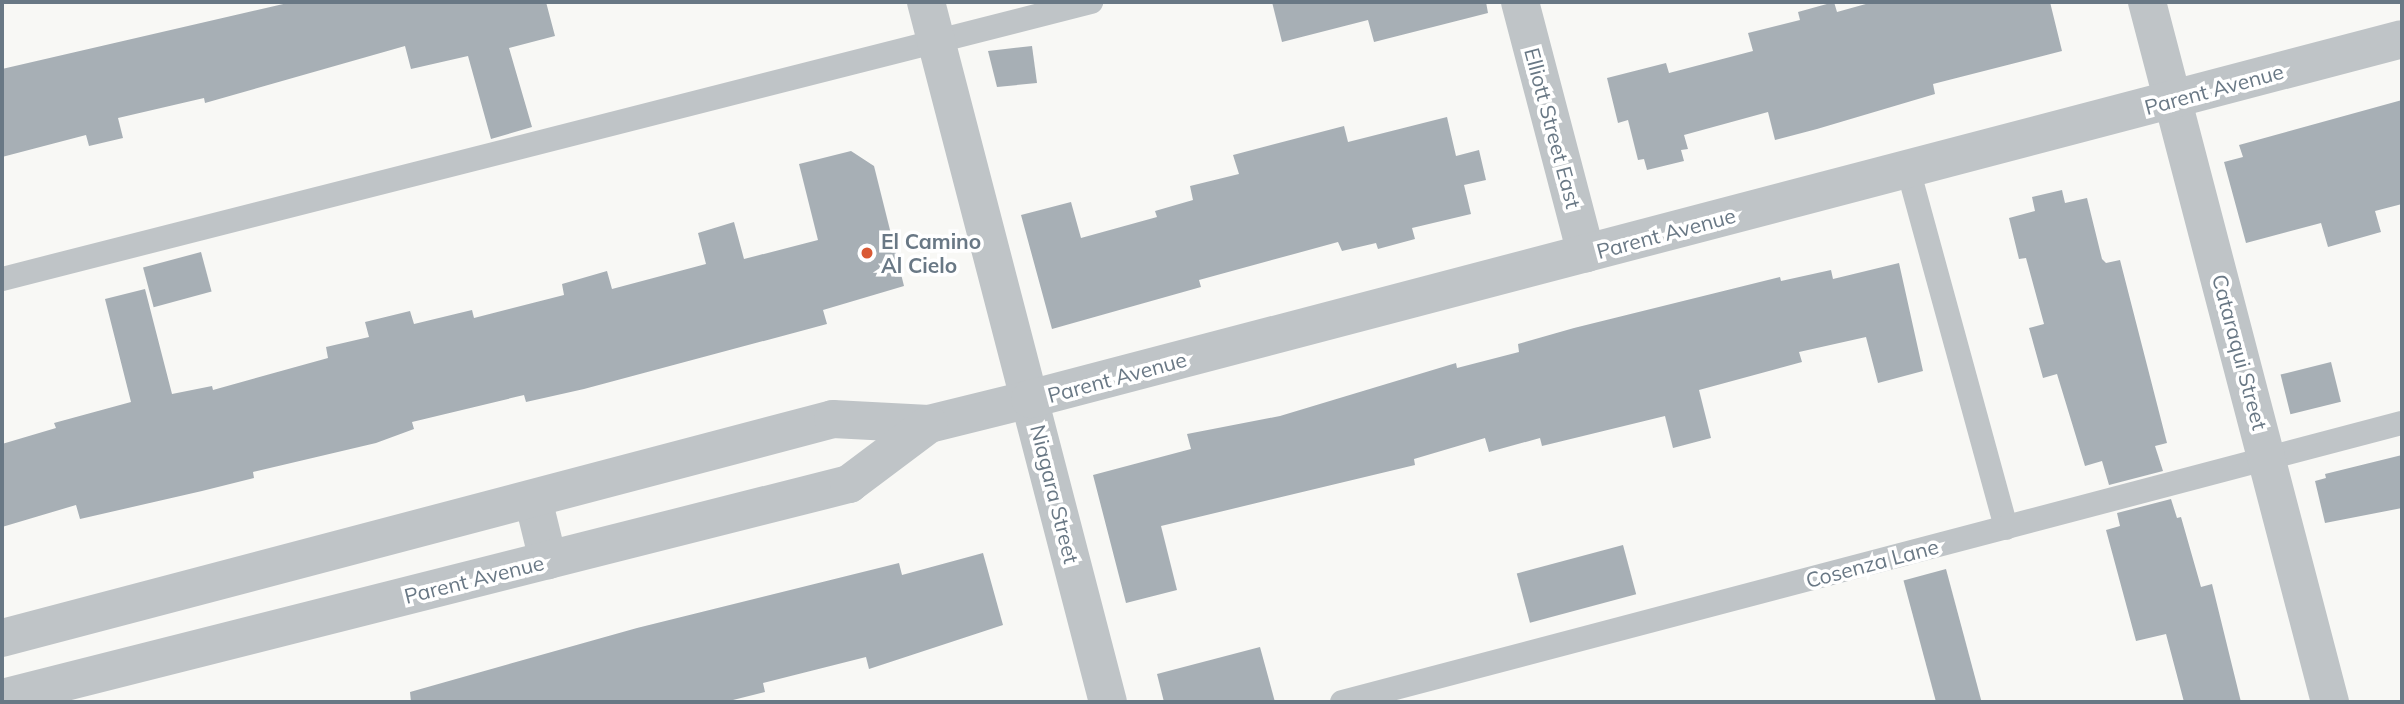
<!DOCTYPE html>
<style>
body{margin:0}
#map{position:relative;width:2404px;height:704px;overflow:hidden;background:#f8f8f5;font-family:Mulish,sans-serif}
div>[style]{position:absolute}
.building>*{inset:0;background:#a7afb5;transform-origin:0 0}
.service>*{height:24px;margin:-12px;padding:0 12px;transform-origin:12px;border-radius:12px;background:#bfc4c7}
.minor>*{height:38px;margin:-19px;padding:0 19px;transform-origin:19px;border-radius:19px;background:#bfc4c7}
.tertiary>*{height:38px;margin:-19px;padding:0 19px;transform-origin:19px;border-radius:19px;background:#bfc4c7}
.dots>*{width:19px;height:19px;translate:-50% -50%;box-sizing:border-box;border:4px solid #fff;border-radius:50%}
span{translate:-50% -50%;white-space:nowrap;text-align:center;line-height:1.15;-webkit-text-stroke:7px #fff;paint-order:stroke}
.street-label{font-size:21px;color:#697885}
.poi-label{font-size:21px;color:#697885;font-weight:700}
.left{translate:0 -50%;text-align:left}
.frame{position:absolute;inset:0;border:4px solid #697885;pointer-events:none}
</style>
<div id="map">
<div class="building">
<i style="clip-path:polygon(292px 2px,546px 2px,555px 36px,509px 48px,532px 127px,491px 139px,468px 56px,411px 69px,405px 46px,205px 103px,204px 98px,118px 118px,123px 138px,89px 146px,86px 135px,2px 157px,2px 69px)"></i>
<i style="clip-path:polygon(1272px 2px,1486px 2px,1488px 13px,1374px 42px,1368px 20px,1282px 42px)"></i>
<i style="clip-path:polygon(1834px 2px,1837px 12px,1873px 2px,2050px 2px,2062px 51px,1933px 84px,1935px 94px,1817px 129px,1775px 140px,1768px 112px,1684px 135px,1688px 149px,1681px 150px,1684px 161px,1647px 170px,1644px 159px,1638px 160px,1628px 120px,1618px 123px,1607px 78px,1666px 63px,1669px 73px,1753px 51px,1748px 33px,1800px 20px,1798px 12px)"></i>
<i style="clip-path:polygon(1032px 46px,1037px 83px,997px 87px,988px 51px)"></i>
<i style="clip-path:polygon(2402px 100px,2402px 204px,2375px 211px,2381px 232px,2328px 247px,2321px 223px,2246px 243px,2224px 162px,2243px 157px,2239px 145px)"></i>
<i style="clip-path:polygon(1447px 117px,1456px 156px,1479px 150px,1486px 180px,1464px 185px,1471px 214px,1412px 228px,1415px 239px,1378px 249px,1376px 243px,1342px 251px,1338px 242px,1199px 280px,1201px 287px,1052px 329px,1021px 215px,1071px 202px,1081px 238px,1157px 217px,1155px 211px,1193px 200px,1190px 186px,1239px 174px,1233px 155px,1344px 126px,1348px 142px)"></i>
<i style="clip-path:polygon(851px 151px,874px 166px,904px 286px,823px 310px,827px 324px,584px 389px,526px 402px,524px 395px,412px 422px,414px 429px,376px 443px,253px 472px,254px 478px,202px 491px,80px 519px,76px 505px,2px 527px,2px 444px,56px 428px,54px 423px,131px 402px,105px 299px,145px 289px,172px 394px,212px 386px,213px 390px,328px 358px,326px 347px,369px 337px,365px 322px,410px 311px,414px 324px,472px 310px,474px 318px,564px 295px,562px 284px,607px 271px,612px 289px,706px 264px,698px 233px,734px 222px,744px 259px,818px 240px,799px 164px)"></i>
<i style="clip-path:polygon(2062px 190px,2065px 203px,2087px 198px,2102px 259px,2106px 263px,2120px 260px,2167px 443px,2155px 446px,2163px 471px,2109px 485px,2102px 461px,2085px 466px,2057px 374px,2043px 378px,2029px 328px,2044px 324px,2026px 258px,2019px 259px,2009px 218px,2035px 211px,2032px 197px)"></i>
<i style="left:201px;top:252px;width:41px;height:60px;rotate:75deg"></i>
<i style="clip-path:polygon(1899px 263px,1923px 371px,1878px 383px,1866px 337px,1799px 352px,1802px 362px,1699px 390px,1711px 438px,1673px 448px,1665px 416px,1542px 446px,1540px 438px,1489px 452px,1485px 438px,1414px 459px,1415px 465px,1161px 526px,1177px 590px,1126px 603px,1093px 475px,1191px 449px,1187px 434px,1280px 416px,1456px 363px,1457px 368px,1519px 352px,1518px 344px,1574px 328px,1780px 277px,1781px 281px,1831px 270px,1833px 279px)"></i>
<i style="left:2331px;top:362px;width:41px;height:52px;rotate:76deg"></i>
<i style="clip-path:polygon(2402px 455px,2402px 508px,2325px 523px,2315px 481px,2326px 478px,2325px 474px)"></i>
<i style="clip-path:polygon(2171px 499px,2177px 518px,2181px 517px,2201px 587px,2212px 584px,2241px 702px,2184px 702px,2166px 634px,2136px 641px,2106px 530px,2120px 526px,2117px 513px)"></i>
<i style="left:1623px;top:545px;width:51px;height:110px;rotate:75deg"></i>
<i style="clip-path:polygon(983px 553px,1003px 625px,869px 669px,866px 657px,763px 683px,765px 692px,725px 702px,411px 702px,410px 692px,637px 628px,899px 563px,902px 575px)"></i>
<i style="left:1946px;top:569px;width:138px;height:44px;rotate:75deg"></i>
<i style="clip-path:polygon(1260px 647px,1275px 702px,1164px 702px,1157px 674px)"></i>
</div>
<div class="service">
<i style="left:1908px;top:169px;width:372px;rotate:74.7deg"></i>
<i style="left:2px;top:279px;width:1124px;rotate:-14.27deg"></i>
<i style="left:1342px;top:702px;width:1096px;rotate:-14.75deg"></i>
</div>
<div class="minor">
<i style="left:926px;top:2px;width:723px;rotate:75.43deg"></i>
<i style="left:1520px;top:2px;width:260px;rotate:75.3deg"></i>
<i style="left:2147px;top:2px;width:724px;rotate:75.35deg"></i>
</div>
<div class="tertiary">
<i style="left:533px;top:499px;width:63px;rotate:76.2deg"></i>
<i style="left:2px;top:638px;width:859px;rotate:-14.76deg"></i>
<i style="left:833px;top:419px;width:96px;rotate:3deg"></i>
<i style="left:929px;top:424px;width:104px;rotate:-13.9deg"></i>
<i style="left:1030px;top:399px;width:1418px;rotate:-14.7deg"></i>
<i style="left:2px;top:698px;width:874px;rotate:-14.18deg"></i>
<i style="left:849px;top:484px;width:100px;rotate:-36.9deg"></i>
</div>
<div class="dots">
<i style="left:867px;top:253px;background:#d95934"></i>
</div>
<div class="street-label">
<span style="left:2214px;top:89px;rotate:-15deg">Parent Avenue</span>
<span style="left:1553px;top:128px;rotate:75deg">Elliott Street East</span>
<span style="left:1666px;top:233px;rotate:-15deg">Parent Avenue</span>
<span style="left:2240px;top:352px;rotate:75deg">Cataraqui Street</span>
<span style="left:1117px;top:377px;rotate:-15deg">Parent Avenue</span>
<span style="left:1055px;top:494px;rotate:76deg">Niagara Street</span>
<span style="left:1872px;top:563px;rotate:-15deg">Cosenza Lane</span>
<span style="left:474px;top:579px;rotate:-14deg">Parent Avenue</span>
</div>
<div class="poi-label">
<span class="left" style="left:881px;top:253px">El Camino<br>Al Cielo</span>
</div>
<div class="frame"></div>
</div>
